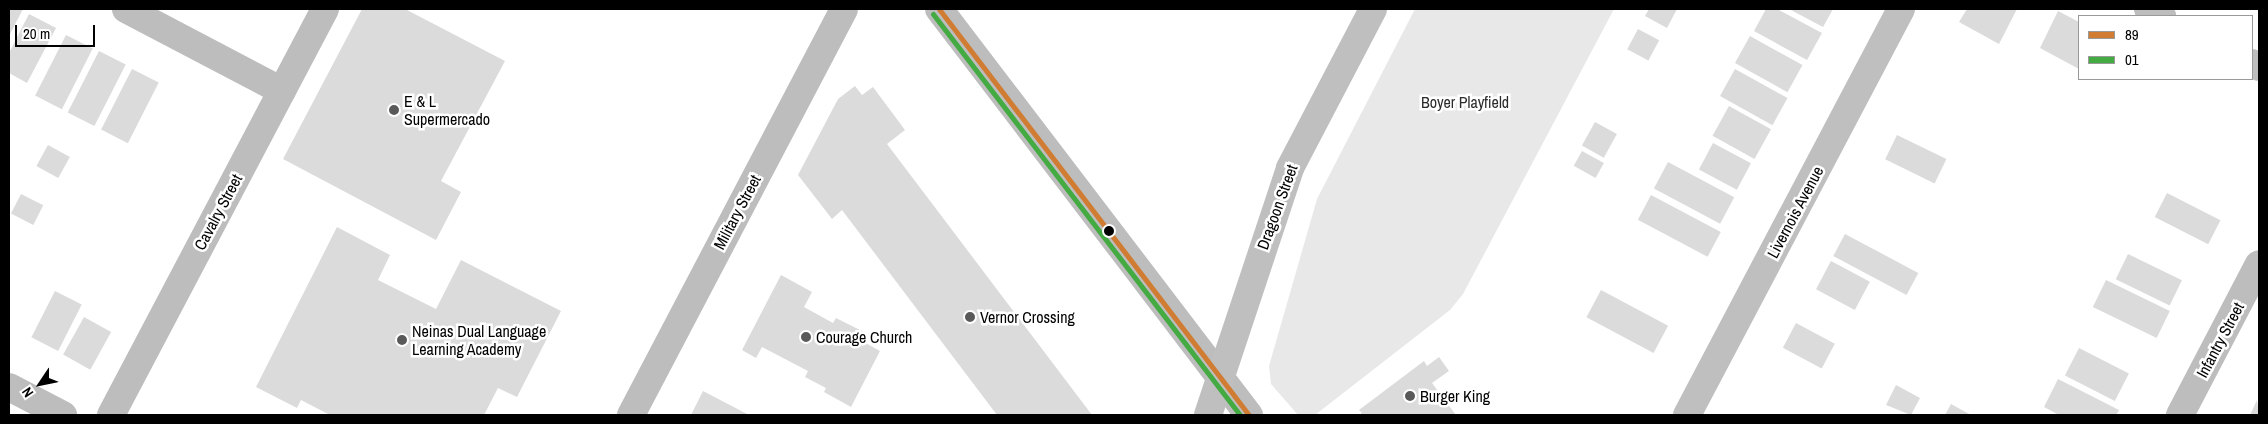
<!DOCTYPE html>
<style>
body{margin:0}
#map{position:relative;width:2268px;height:424px;overflow:hidden;background:#fff;font-family:"Archivo Narrow",sans-serif}
div>[style]{position:absolute}
.green>*{inset:0;background:#e8e8e8}
.building>*{inset:0;background:#dbdbdb;transform-origin:0 0}
.minor>*{height:28px;margin:-14px;padding:0 14px;transform-origin:14px;border-radius:14px;background:#bdbdbd}
.tertiary>*{height:28px;margin:-14px;padding:0 14px;transform-origin:14px;border-radius:14px;background:#bdbdbd}
.secondary>*{height:28px;margin:-14px;padding:0 14px;transform-origin:14px;border-radius:14px;background:#bfbfbf}
.bus-1>*{height:5px;margin:-2.5px;padding:0 2.5px;transform-origin:2.5px;border-radius:2.5px;background:#d07c32}
.bus-2>*{height:5px;margin:-2.5px;padding:0 2.5px;transform-origin:2.5px;border-radius:2.5px;background:#44aa42}
.dots>*{width:14px;height:14px;translate:-50% -50%;box-sizing:border-box;border:2px solid #fff;border-radius:50%}
span{translate:-50% -50%;white-space:nowrap;text-align:center;line-height:1.15;-webkit-text-stroke:5px #fff;paint-order:stroke}
.poi-label{font-size:16px;color:#000}
.left{translate:0 -50%;text-align:left}
.park-label{font-size:16px;color:#2c2c2c}
.street-label{font-size:16px;color:#000}
.frame{position:absolute;inset:0;border:10px solid #000;pointer-events:none}
.legend{position:absolute;left:2078px;top:15px;width:175px;height:65px;box-sizing:border-box;background:#fff;border:1px solid #999;margin:0;padding:6px 9px;list-style:none;font-size:15px;color:#000}
.legend li{display:flex;align-items:center;gap:10px;height:25px}
.legend b{width:25px;border:1px solid #999}
.north{position:absolute;left:15px;top:359px;width:50px;height:50px;-webkit-text-stroke:4px #fff;paint-order:stroke;rotate:236deg;font-size:14px;font-weight:700;line-height:20px;text-align:center;color:#000}
.north::after{content:'';display:block;margin:auto;width:18px;height:22px;background:#000;clip-path:polygon(50% 0,100% 100%,50% 72%,0 100%)}
.scale{position:absolute;left:15px;top:25px;width:80px;height:22px;box-sizing:border-box;border:2px solid #000;border-top:0;padding-left:6px;font-size:15px;line-height:18px;white-space:nowrap;color:#000;-webkit-text-stroke:4px #fff;paint-order:stroke}
</style>
<div id="map">
<div class="green">
<i style="clip-path:polygon(1415px 9px,1614px 9px,1463px 294px,1450px 310px,1315px 415px,1298px 415px,1271px 384px,1269px 366px,1317px 199px)"></i>
</div>
<div class="building">
<i style="clip-path:polygon(9px 9px,23px 9px,9px 36px)"></i>
<i style="clip-path:polygon(362px 9px,405px 9px,505px 61px,441px 181px,461px 192px,436px 240px,283px 159px)"></i>
<i style="clip-path:polygon(1649px 9px,1677px 9px,1667px 28px,1645px 16px)"></i>
<i style="clip-path:polygon(1766px 9px,1777px 9px,1822px 33px,1807px 60px,1754px 31px)"></i>
<i style="clip-path:polygon(1789px 9px,1833px 9px,1823px 27px)"></i>
<i style="clip-path:polygon(1967px 9px,2017px 9px,1999px 44px,1959px 22px)"></i>
<i style="clip-path:polygon(2058px 11px,2079px 22px,2079px 69px,2040px 48px)"></i>
<i style="clip-path:polygon(29px 14px,56px 28px,27px 83px,9px 73px,9px 53px)"></i>
<i style="left:1638px;top:29px;width:24px;height:23px;rotate:28deg"></i>
<i style="left:66px;top:35px;width:30px;height:68px;rotate:27deg"></i>
<i style="left:1750px;top:36px;width:60px;height:31px;rotate:29deg"></i>
<i style="left:99px;top:51px;width:30px;height:69px;rotate:27deg"></i>
<i style="left:132px;top:69px;width:30px;height:68px;rotate:27deg"></i>
<i style="left:1735px;top:69px;width:60px;height:31px;rotate:29deg"></i>
<i style="clip-path:polygon(855px 86px,862px 95px,873px 87px,905px 130px,887px 144px,1092px 415px,997px 415px,842px 210px,832px 219px,798px 175px,838px 99px)"></i>
<i style="left:1729px;top:106px;width:48px;height:34px;rotate:29deg"></i>
<i style="left:1595px;top:122px;width:25px;height:27px;rotate:29deg"></i>
<i style="left:1897px;top:135px;width:55px;height:27px;rotate:26deg"></i>
<i style="left:1713px;top:143px;width:43px;height:30px;rotate:28deg"></i>
<i style="left:48px;top:145px;width:25px;height:24px;rotate:29deg"></i>
<i style="left:1582px;top:151px;width:25px;height:17px;rotate:29deg"></i>
<i style="left:1668px;top:162px;width:75px;height:30px;rotate:28deg"></i>
<i style="left:2167px;top:193px;width:60px;height:27px;rotate:27deg"></i>
<i style="left:21px;top:194px;width:25px;height:22px;rotate:27deg"></i>
<i style="left:1651px;top:195px;width:79px;height:28px;rotate:28deg"></i>
<i style="clip-path:polygon(337px 227px,390px 255px,378px 280px,436px 309px,461px 260px,561px 311px,517px 397px,498px 388px,484px 415px,330px 415px,301px 400px,297px 408px,256px 387px)"></i>
<i style="left:1845px;top:234px;width:83px;height:25px;rotate:28deg"></i>
<i style="left:2128px;top:254px;width:60px;height:28px;rotate:26deg"></i>
<i style="left:1831px;top:261px;width:44px;height:32px;rotate:28deg"></i>
<i style="clip-path:polygon(781px 275px,812px 292px,804px 307px,833px 323px,836px 318px,866px 333px,862px 341px,880px 351px,851px 407px,824px 392px,826px 388px,805px 377px,808px 371px,762px 347px,756px 358px,742px 350px)"></i>
<i style="left:2106px;top:280px;width:71px;height:30px;rotate:26deg"></i>
<i style="left:1601px;top:290px;width:76px;height:31px;rotate:28deg"></i>
<i style="left:55px;top:291px;width:30px;height:52px;rotate:27deg"></i>
<i style="left:84px;top:317px;width:31px;height:43px;rotate:29deg"></i>
<i style="left:1796px;top:323px;width:44px;height:28px;rotate:28deg"></i>
<i style="left:2079px;top:348px;width:56px;height:31px;rotate:27deg"></i>
<i style="clip-path:polygon(1439px 357px,1449px 371px,1432px 383px,1456px 415px,1359px 415px,1362px 413px,1359px 410px,1424px 361px,1427px 366px)"></i>
<i style="clip-path:polygon(2058px 379px,2119px 410px,2116px 415px,2059px 415px,2044px 407px)"></i>
<i style="clip-path:polygon(1896px 385px,1920px 398px,1911px 415px,1886px 405px)"></i>
<i style="clip-path:polygon(703px 391px,749px 415px,691px 415px)"></i>
<i style="clip-path:polygon(2257px 400px,2259px 415px,2250px 415px)"></i>
<i style="clip-path:polygon(1951px 404px,1971px 415px,1945px 415px)"></i>
</div>
<div class="minor">
<i style="left:126px;top:9px;width:176px;rotate:27.7deg"></i>
<i style="left:2148px;top:9px;width:16px;rotate:27deg"></i>
<i style="left:2252px;top:63px;width:8px;rotate:30deg"></i>
<i style="left:9px;top:387px;width:61px;rotate:27.4deg"></i>
<i style="left:111px;top:415px;width:459px;rotate:-62.2deg"></i>
<i style="left:631px;top:415px;width:458px;rotate:-62.3deg"></i>
<i style="left:2180px;top:415px;width:170px;rotate:-62.4deg"></i>
</div>
<div class="tertiary">
<i style="left:939px;top:9px;width:511px;rotate:52.64deg"></i>
</div>
<div class="secondary">
<i style="left:1208px;top:415px;width:260px;rotate:-71.6deg"></i>
<i style="left:1290px;top:168px;width:179px;rotate:-62.4deg"></i>
<i style="left:1687px;top:415px;width:459px;rotate:-62.2deg"></i>
</div>
<div class="bus-1">
<i style="left:939px;top:9px;width:511px;rotate:52.64deg"></i>
</div>
<div class="bus-2">
<i style="left:933px;top:14px;width:505px;rotate:52.56deg"></i>
</div>
<div class="dots">
<i style="left:394px;top:110px;background:#595959"></i>
<i style="left:1109px;top:231px;background:#000"></i>
<i style="left:970px;top:317px;background:#595959"></i>
<i style="left:806px;top:337px;background:#595959"></i>
<i style="left:402px;top:340px;background:#595959"></i>
<i style="left:1410px;top:396px;background:#595959"></i>
</div>
<div class="poi-label">
<span class="left" style="left:404px;top:110px">E &amp; L<br>Supermercado</span>
<span class="left" style="left:980px;top:317px">Vernor Crossing</span>
<span class="left" style="left:412px;top:340px">Neinas Dual Language<br>Learning Academy</span>
<span class="left" style="left:816px;top:337px">Courage Church</span>
<span class="left" style="left:1420px;top:396px">Burger King</span>
</div>
<div class="park-label">
<span style="left:1465px;top:102px">Boyer Playfield</span>
</div>
<div class="street-label">
<span style="left:1277px;top:207px;rotate:-70deg">Dragoon Street</span>
<span style="left:218px;top:212px;rotate:-62deg">Cavalry Street</span>
<span style="left:737px;top:212px;rotate:-62deg">Military Street</span>
<span style="left:1795px;top:212px;rotate:-62deg">Livernois Avenue</span>
<span style="left:2220px;top:340px;rotate:-62deg">Infantry Street</span>
</div>
<div class="frame"></div>
<ul class="legend">
<li><b style="height:6px;background:#d07c32"></b>89</li>
<li><b style="height:6px;background:#44aa42"></b>01</li>
</ul>
<div class="north">N</div>
<div class="scale">20 m</div>
</div>
